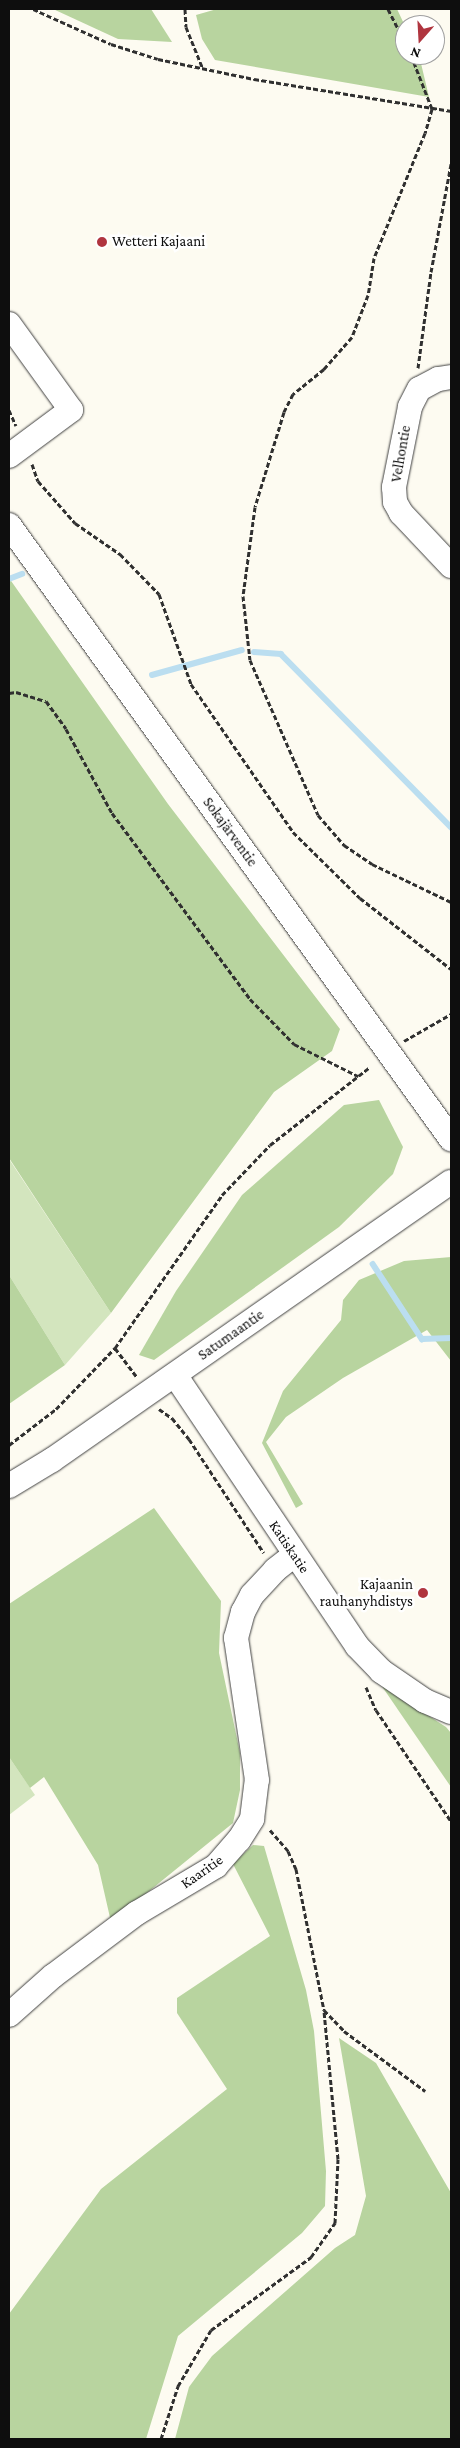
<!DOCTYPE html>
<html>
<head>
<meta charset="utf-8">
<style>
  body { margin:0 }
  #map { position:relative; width:460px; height:2448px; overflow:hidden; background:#fdfbf1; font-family:"Crimson Pro",serif }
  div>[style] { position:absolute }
  .green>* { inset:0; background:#d3e5be }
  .forest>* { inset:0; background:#b8d49f }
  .stream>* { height:5.5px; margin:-2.75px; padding:0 2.75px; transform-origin:2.75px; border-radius:2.75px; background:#bbdef0 }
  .path>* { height:3px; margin-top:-1.5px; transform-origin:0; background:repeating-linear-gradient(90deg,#303030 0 5px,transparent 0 7.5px) }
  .roads { filter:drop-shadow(0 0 1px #414141) drop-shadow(0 0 1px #414141) }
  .minor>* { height:24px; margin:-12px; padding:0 12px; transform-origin:12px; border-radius:12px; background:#fff }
  .dots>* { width:14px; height:14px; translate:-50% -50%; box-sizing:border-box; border:2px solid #fff; border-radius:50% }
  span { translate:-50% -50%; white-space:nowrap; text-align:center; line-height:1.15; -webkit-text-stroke:5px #fff; paint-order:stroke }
  .poi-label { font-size:15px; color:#0e0e0e }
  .left { translate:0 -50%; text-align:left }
  .right { translate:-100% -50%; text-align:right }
  .street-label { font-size:15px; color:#0e0e0e }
  .frame { position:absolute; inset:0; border:10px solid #0e0e0e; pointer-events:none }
  .north { position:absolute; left:395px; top:15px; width:50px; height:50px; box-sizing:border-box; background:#fff; border:1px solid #9f9f9f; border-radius:50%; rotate:199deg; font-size:14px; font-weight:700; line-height:20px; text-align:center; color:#0e0e0e }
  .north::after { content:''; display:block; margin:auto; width:18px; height:22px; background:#b0353f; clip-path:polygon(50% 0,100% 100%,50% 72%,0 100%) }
</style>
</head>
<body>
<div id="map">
  <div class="green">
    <div style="clip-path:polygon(9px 1159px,111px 1313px,65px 1365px,9px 1275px)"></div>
    <div style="clip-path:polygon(9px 1757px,35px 1795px,9px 1815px)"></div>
  </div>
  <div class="forest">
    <div style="clip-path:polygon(53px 9px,151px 9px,172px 42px,118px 39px)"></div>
    <div style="clip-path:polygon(217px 9px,397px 9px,405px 26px,405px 55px,419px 55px,429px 97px,215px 60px,202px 39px,196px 15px)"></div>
    <div style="clip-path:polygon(9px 578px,168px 804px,340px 1029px,332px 1051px,274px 1092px,111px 1313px,9px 1158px)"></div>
    <div style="clip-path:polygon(379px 1100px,403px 1147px,393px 1174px,339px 1227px,154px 1360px,139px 1355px,176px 1291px,242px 1195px,344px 1105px)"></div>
    <div style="clip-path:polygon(451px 1257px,451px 1361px,427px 1330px,343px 1378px,286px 1417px,266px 1442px,303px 1504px,296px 1508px,262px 1443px,283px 1391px,341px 1320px,343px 1300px,359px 1280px,404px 1261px)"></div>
    <div style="clip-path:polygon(9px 1275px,65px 1365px,9px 1404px)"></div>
    <div style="clip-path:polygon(154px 1508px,221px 1601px,219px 1653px,240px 1753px,240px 1790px,233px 1823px,111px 1922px,98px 1865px,44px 1777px,30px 1788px,9px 1757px,9px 1604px)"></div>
    <div style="clip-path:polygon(381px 1685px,446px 1727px,451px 1733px,451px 1787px)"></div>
    <div style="clip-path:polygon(253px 1845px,264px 1846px,306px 1990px,314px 2031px,326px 2171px,325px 2206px,302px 2233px,178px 2336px,146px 2439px,9px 2439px,9px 2314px,101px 2189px,227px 2089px,177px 2013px,177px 1998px,270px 1936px,233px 1864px)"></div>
    <div style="clip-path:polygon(339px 2038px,376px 2063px,451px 2193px,451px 2439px,175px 2439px,189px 2387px,212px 2356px,335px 2248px,355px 2235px,366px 2196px)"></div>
  </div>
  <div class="stream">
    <div style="left:9px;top:579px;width:14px;rotate:-21deg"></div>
    <div style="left:254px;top:652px;width:27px;rotate:4deg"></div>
    <div style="left:281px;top:654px;width:243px;rotate:45.5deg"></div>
    <div style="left:152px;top:675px;width:93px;rotate:-15.5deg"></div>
    <div style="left:373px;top:1264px;width:90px;rotate:56.8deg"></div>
    <div style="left:422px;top:1339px;width:29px;rotate:-2deg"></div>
  </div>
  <div class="path">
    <div style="left:33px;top:9px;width:85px;rotate:24.2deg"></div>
    <div style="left:111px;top:44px;width:49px;rotate:17.7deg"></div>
    <div style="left:158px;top:59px;width:98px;rotate:11.8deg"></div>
    <div style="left:254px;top:79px;width:200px;rotate:9.2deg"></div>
    <div style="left:185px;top:9px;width:18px;rotate:87deg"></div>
    <div style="left:186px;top:27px;width:45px;rotate:68deg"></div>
    <div style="left:388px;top:9px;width:38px;rotate:63deg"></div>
    <div style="left:411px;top:55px;width:58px;rotate:68.7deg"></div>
    <div style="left:432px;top:109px;width:25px;rotate:106deg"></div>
    <div style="left:425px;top:133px;width:135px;rotate:112.2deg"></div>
    <div style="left:374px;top:258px;width:37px;rotate:99deg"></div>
    <div style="left:368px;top:295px;width:45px;rotate:110.9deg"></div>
    <div style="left:352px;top:337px;width:43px;rotate:131.2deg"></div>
    <div style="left:324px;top:369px;width:40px;rotate:141deg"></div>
    <div style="left:293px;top:394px;width:20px;rotate:117deg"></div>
    <div style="left:284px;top:412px;width:99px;rotate:107deg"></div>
    <div style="left:255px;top:507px;width:90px;rotate:97.7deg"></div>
    <div style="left:243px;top:596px;width:64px;rotate:83.8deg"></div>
    <div style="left:250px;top:660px;width:169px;rotate:66.3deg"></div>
    <div style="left:318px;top:815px;width:40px;rotate:49deg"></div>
    <div style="left:344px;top:845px;width:34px;rotate:34deg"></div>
    <div style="left:372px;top:864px;width:88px;rotate:25.7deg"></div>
    <div style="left:418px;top:368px;width:97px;rotate:-82.3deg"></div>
    <div style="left:431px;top:272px;width:110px;rotate:-79.5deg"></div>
    <div style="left:9px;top:410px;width:17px;rotate:66deg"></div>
    <div style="left:32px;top:464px;width:18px;rotate:71deg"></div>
    <div style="left:38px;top:481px;width:56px;rotate:48.6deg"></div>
    <div style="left:75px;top:523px;width:55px;rotate:34.6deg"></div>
    <div style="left:120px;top:554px;width:56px;rotate:45.7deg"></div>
    <div style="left:159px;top:594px;width:96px;rotate:70.4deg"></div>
    <div style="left:191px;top:684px;width:180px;rotate:55.4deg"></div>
    <div style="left:293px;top:832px;width:94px;rotate:44.6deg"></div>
    <div style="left:360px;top:898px;width:115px;rotate:38deg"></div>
    <div style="left:9px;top:693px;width:7px;rotate:-8deg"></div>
    <div style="left:16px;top:692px;width:31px;rotate:17deg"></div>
    <div style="left:46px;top:701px;width:34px;rotate:54deg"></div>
    <div style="left:66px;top:729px;width:96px;rotate:61.3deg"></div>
    <div style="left:112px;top:813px;width:232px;rotate:53.4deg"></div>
    <div style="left:250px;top:999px;width:63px;rotate:45.6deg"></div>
    <div style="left:294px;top:1044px;width:72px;rotate:26.6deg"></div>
    <div style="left:404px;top:1041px;width:54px;rotate:-29.9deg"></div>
    <div style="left:115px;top:1348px;width:36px;rotate:53deg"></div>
    <div style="left:159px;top:1409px;width:16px;rotate:35deg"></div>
    <div style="left:172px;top:1418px;width:27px;rotate:51deg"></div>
    <div style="left:189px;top:1439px;width:136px;rotate:56.7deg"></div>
    <div style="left:9px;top:1445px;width:59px;rotate:-37.5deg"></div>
    <div style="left:56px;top:1409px;width:85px;rotate:-46deg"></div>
    <div style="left:115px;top:1348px;width:187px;rotate:-55deg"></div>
    <div style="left:222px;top:1195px;width:69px;rotate:-46.2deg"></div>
    <div style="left:270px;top:1145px;width:127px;rotate:-38deg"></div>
    <div style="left:366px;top:1687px;width:25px;rotate:67deg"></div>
    <div style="left:376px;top:1710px;width:134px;rotate:56deg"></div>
    <div style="left:270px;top:1830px;width:28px;rotate:49deg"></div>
    <div style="left:288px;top:1851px;width:20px;rotate:66deg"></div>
    <div style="left:296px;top:1869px;width:144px;rotate:78.8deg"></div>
    <div style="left:324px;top:2010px;width:29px;rotate:46deg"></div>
    <div style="left:344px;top:2031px;width:101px;rotate:36.5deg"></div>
    <div style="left:161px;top:2439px;width:56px;rotate:-72.2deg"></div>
    <div style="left:178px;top:2386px;width:65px;rotate:-59.5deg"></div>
    <div style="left:211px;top:2330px;width:124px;rotate:-36.1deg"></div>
    <div style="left:311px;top:2257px;width:42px;rotate:-54.8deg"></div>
    <div style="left:335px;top:2223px;width:64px;rotate:-87.3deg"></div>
    <div style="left:338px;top:2159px;width:150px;rotate:-95.4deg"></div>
  </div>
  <div class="roads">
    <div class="minor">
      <div style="left:9px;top:324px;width:106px;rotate:54.2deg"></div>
      <div style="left:71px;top:410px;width:77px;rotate:143.4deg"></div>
      <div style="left:451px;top:377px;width:13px;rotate:171deg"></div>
      <div style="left:438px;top:379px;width:21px;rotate:152deg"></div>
      <div style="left:419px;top:389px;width:20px;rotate:117deg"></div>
      <div style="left:410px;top:407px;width:82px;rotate:101.3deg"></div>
      <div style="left:394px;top:487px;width:15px;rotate:86deg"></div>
      <div style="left:395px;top:502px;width:13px;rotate:61deg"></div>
      <div style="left:401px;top:513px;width:73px;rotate:46.7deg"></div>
      <div style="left:9px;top:525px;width:757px;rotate:54.25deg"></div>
      <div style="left:175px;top:1375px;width:326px;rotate:56.1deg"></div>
      <div style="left:357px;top:1646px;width:35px;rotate:46deg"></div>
      <div style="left:381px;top:1671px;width:53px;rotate:34.3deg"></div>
      <div style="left:425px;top:1701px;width:28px;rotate:23deg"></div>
      <div style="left:9px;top:1486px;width:50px;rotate:-31.2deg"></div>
      <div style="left:52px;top:1460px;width:486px;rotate:-34.9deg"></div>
      <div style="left:9px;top:2015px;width:59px;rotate:-41.6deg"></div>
      <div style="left:53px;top:1976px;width:105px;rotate:-36.9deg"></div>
      <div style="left:137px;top:1913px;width:92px;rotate:-30.7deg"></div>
      <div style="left:216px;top:1866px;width:35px;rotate:-49deg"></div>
      <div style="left:239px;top:1840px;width:25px;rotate:-58deg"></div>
      <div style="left:252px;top:1819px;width:39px;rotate:-83deg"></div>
      <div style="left:257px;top:1780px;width:144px;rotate:-98.4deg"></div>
      <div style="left:236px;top:1638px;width:27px;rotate:-75deg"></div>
      <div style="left:243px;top:1612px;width:19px;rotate:-62deg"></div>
      <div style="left:252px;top:1595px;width:34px;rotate:-47deg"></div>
      <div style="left:275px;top:1570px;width:24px;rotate:-38deg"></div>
    </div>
  </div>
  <div class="dots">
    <div style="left:102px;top:242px;background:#b0353f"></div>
    <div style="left:423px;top:1593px;background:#b0353f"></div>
  </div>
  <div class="poi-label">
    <span class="left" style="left:112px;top:242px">Wetteri Kajaani</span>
    <span class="right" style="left:413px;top:1593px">Kajaanin<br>rauhanyhdistys</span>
  </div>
  <div class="street-label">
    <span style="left:401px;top:454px;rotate:-80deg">Velhontie</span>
    <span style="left:230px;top:832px;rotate:54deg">Sokajärventie</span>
    <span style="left:231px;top:1335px;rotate:-35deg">Satumaantie</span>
    <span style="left:289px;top:1547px;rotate:56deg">Katiskatie</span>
    <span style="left:202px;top:1872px;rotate:-35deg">Kaaritie</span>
  </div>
  <div class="frame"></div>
  <div class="north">N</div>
</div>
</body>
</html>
